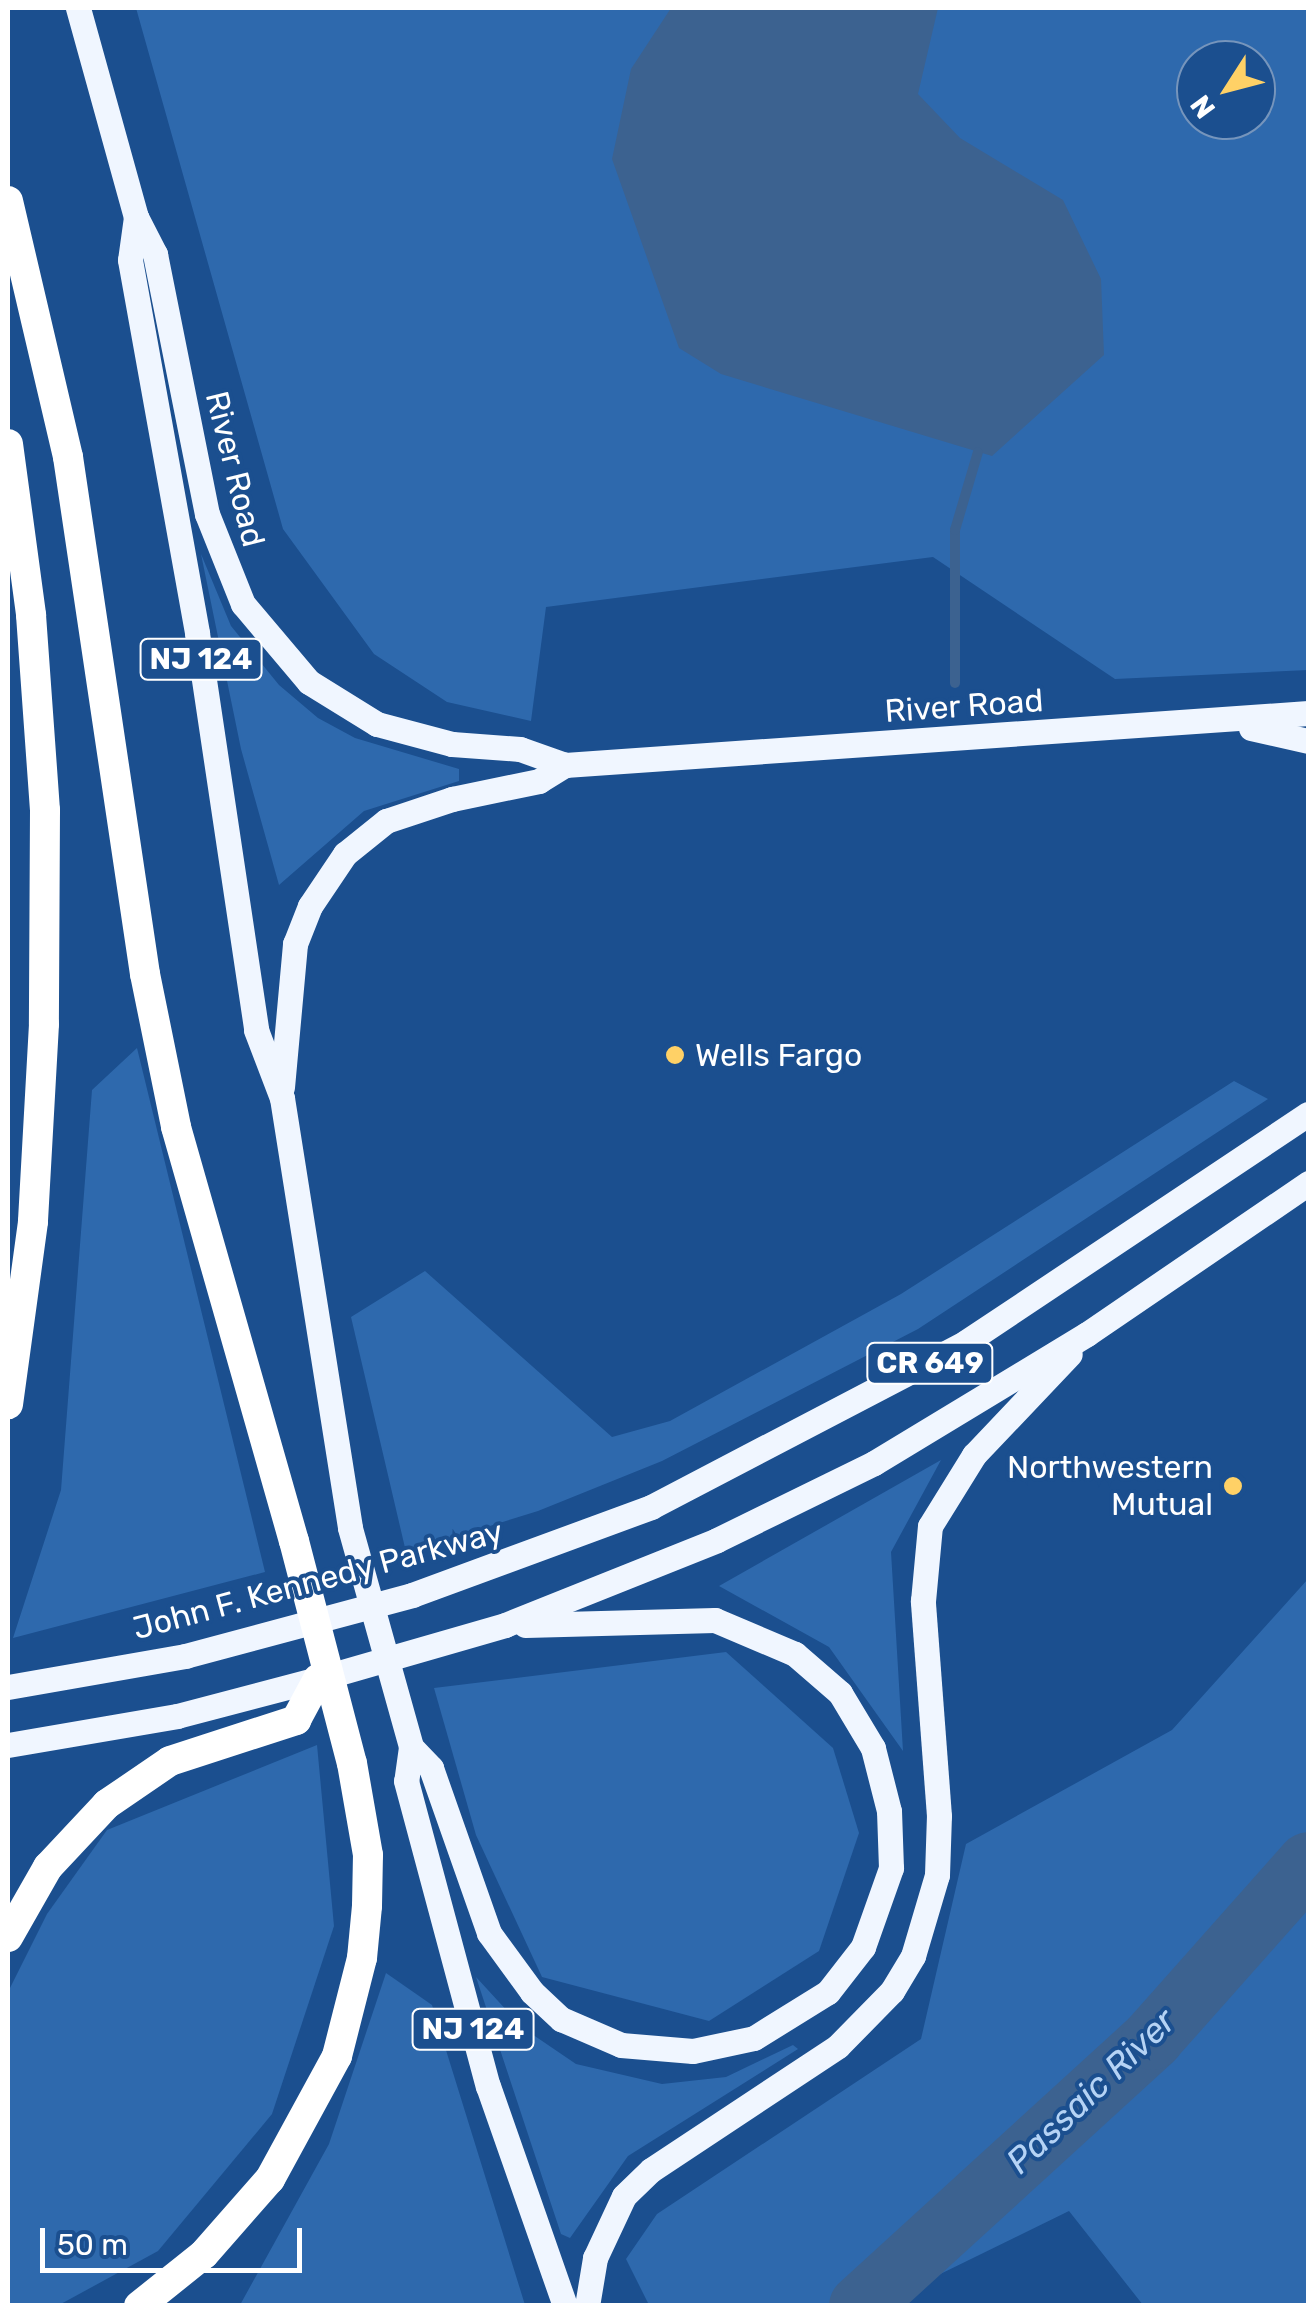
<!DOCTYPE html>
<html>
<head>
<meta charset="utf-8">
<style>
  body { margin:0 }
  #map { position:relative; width:1316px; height:2313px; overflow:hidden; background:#1b4f8f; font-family:Rubik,sans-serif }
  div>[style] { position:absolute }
  .green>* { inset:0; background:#2e69ad }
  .water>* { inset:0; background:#3c6290 }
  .stream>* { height:10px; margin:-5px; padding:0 5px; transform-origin:5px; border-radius:5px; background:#3c6290 }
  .river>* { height:62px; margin:-31px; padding:0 31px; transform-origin:31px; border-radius:31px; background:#3c6290 }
  .primary>* { height:25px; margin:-12.5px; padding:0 12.5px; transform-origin:12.5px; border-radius:12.5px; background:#f0f6ff }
  .motorway>* { height:30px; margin:-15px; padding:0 15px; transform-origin:15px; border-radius:15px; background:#fff }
  .primary-bridge>* { height:25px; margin:-12.5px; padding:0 12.5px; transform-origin:12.5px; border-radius:12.5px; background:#f0f6ff }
  .motorway-bridge>* { height:30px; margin:-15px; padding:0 15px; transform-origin:15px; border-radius:15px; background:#fff }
  .dots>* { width:28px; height:28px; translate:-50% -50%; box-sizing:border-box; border:5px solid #1b4f8f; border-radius:50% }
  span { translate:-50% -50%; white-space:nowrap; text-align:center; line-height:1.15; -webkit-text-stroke:8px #1b4f8f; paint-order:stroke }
  .shield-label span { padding:2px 8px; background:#1b4f8f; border:2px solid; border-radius:8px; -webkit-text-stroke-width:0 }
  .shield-label { font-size:30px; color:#fff; font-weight:700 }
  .street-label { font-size:32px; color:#fff }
  .poi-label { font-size:32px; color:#fff }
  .left { translate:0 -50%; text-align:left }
  .right { translate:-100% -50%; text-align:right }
  .water-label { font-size:35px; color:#b5d3f5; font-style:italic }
  .frame { position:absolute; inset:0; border:10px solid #fff; pointer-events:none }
  .north { position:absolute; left:1176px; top:40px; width:100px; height:100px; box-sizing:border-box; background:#1b4f8f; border:2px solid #7695bc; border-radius:50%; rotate:234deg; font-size:28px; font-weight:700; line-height:40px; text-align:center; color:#fff }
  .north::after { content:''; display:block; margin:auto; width:35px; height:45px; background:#ffd166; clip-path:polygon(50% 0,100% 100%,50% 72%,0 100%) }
  .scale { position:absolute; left:40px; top:2228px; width:262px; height:45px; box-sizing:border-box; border:5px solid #fff; border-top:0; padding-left:12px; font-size:30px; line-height:35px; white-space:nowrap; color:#fff; -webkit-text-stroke:8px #1b4f8f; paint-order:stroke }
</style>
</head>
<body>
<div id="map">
  <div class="green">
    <div style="clip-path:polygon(evenodd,136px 8px,1308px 8px,1308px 670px,1115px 679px,933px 557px,546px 607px,531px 721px,447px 702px,374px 654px,283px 529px,136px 8px,1196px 60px,1256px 60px,1256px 120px,1196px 120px,1196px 60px)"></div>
    <div style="clip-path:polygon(201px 554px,231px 626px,279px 685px,318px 718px,355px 738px,459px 769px,459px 781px,364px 811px,279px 885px,241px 749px)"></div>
    <div style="clip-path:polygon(137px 1048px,265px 1572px,13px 1638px,61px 1490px,92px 1090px)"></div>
    <div style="clip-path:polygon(1234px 1081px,1268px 1099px,918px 1329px,662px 1461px,538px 1511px,406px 1552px,351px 1317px,425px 1271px,612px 1437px,670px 1421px,901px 1294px)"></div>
    <div style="clip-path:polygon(941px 1460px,891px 1552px,903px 1751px,829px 1647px,719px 1586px)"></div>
    <div style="clip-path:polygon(1308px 1579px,1308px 2305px,1143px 2305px,1069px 2211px,877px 2305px,649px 2305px,626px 2259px,657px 2214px,921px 2039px,966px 1844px,1172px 1730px)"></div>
    <div style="clip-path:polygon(726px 1652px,833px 1748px,859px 1833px,819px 1951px,709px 2021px,542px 1977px,476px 1835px,434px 1688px)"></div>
    <div style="clip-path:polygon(317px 1745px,334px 1926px,272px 2114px,158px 2251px,59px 2305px,8px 2305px,8px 1992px,47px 1914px,107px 1830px)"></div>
    <div style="clip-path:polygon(386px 1973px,432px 2005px,525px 2305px,240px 2305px,329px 2144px)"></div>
    <div style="clip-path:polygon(476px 1977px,523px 2028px,576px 2064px,662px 2084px,726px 2077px,793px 2045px,798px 2049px,628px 2156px,570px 2238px,561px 2234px)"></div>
  </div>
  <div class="water">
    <div style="clip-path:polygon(671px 8px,938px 8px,918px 94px,960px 138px,1063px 200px,1101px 279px,1104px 355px,992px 456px,721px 374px,679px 348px,612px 159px,631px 69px)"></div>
  </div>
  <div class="stream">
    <div style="left:955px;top:683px;width:153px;rotate:-90deg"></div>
    <div style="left:955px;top:530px;width:81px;rotate:-73.6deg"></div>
  </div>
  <div class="river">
    <div style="left:860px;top:2306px;width:396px;rotate:-42.4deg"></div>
    <div style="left:1152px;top:2039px;width:235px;rotate:-48.4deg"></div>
  </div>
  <div class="primary">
    <div style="left:78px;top:8px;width:217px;rotate:74.5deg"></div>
    <div style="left:136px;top:217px;width:43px;rotate:97.9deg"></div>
    <div style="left:130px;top:260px;width:379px;rotate:79.8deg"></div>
    <div style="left:197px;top:633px;width:401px;rotate:81.5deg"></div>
    <div style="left:256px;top:1030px;width:73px;rotate:69.1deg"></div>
    <div style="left:282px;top:1098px;width:435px;rotate:81deg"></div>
    <div style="left:136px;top:217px;width:42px;rotate:62.8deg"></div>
    <div style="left:155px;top:254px;width:265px;rotate:78.7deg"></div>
    <div style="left:207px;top:514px;width:97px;rotate:68.2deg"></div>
    <div style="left:243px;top:604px;width:102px;rotate:49.8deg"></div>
    <div style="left:309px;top:682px;width:80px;rotate:31.7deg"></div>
    <div style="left:377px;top:724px;width:78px;rotate:14.9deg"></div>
    <div style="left:452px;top:744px;width:68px;rotate:4.2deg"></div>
    <div style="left:520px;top:749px;width:48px;rotate:19.6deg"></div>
    <div style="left:565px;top:765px;width:745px;rotate:-4deg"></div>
    <div style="left:1251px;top:728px;width:58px;rotate:12.8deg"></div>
    <div style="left:282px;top:1087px;width:144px;rotate:-84.8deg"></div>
    <div style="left:295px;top:944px;width:41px;rotate:-68.5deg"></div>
    <div style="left:310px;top:906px;width:63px;rotate:-56.1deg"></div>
    <div style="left:345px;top:854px;width:53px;rotate:-38.8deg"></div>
    <div style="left:386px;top:821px;width:70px;rotate:-18.4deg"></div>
    <div style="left:452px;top:799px;width:89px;rotate:-11.7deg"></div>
    <div style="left:539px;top:781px;width:31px;rotate:-32deg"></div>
    <div style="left:8px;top:1687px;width:180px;rotate:-9.9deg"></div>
    <div style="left:185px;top:1656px;width:235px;rotate:-15deg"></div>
    <div style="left:412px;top:1595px;width:255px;rotate:-20.2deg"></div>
    <div style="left:651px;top:1507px;width:356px;rotate:-27.6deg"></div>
    <div style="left:966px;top:1342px;width:411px;rotate:-33.7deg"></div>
    <div style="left:8px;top:1745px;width:171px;rotate:-9.7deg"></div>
    <div style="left:177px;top:1716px;width:146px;rotate:-14.7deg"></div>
    <div style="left:318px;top:1679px;width:195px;rotate:-16.1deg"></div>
    <div style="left:505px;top:1625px;width:228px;rotate:-21.8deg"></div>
    <div style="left:717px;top:1540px;width:175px;rotate:-26.1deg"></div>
    <div style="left:874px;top:1463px;width:249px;rotate:-31.2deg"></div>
    <div style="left:1087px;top:1334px;width:268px;rotate:-34.3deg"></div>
    <div style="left:411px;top:1747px;width:29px;rotate:46deg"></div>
    <div style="left:431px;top:1768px;width:175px;rotate:70.6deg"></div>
    <div style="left:489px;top:1933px;width:73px;rotate:53.9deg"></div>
    <div style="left:532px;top:1992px;width:40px;rotate:43deg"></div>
    <div style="left:561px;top:2019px;width:65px;rotate:23.4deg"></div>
    <div style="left:621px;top:2045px;width:72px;rotate:4.8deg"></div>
    <div style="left:693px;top:2051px;width:62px;rotate:-12deg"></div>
    <div style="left:754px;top:2038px;width:87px;rotate:-31.9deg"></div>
    <div style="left:828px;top:1992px;width:57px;rotate:-52.1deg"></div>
    <div style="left:863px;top:1947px;width:84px;rotate:-70.5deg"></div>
    <div style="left:891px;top:1868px;width:57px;rotate:-92deg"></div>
    <div style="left:889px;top:1811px;width:65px;rotate:-104.3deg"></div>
    <div style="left:873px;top:1748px;width:64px;rotate:-121deg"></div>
    <div style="left:840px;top:1693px;width:60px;rotate:-139.1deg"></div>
    <div style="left:795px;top:1654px;width:87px;rotate:-157deg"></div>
    <div style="left:715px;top:1620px;width:190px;rotate:178.5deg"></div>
    <div style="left:411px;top:1747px;width:34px;rotate:98deg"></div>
    <div style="left:406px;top:1781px;width:316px;rotate:75deg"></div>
    <div style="left:488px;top:2086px;width:233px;rotate:70.7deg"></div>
    <div style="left:587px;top:2306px;width:49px;rotate:-80.5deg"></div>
    <div style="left:595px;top:2258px;width:68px;rotate:-64.9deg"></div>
    <div style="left:624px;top:2196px;width:37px;rotate:-44deg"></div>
    <div style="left:651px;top:2170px;width:224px;rotate:-33.5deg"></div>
    <div style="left:838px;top:2046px;width:77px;rotate:-45.5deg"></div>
    <div style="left:892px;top:1991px;width:41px;rotate:-59deg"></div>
    <div style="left:913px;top:1956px;width:84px;rotate:-73.5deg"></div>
    <div style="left:937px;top:1875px;width:59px;rotate:-88.1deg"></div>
    <div style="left:939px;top:1816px;width:216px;rotate:-94.3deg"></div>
    <div style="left:923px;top:1601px;width:75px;rotate:-84.7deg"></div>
    <div style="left:930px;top:1526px;width:84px;rotate:-58.2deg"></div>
    <div style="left:974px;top:1455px;width:139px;rotate:-46.5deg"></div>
  </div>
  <div class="motorway">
    <div style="left:8px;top:201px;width:263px;rotate:76.8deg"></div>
    <div style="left:68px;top:457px;width:523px;rotate:81.53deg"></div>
    <div style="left:145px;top:974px;width:156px;rotate:78.5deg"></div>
    <div style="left:176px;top:1127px;width:430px;rotate:74.1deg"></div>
    <div style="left:8px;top:444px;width:173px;rotate:82.3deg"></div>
    <div style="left:31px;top:615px;width:196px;rotate:85.9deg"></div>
    <div style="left:45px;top:810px;width:214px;rotate:90.3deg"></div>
    <div style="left:44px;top:1024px;width:198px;rotate:93.2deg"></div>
    <div style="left:33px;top:1222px;width:184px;rotate:97.8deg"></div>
    <div style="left:8px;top:1937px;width:81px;rotate:-60.3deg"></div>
    <div style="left:48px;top:1867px;width:86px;rotate:-46.9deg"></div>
    <div style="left:107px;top:1804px;width:76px;rotate:-34.3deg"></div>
    <div style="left:170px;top:1761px;width:133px;rotate:-18deg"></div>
    <div style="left:296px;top:1720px;width:47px;rotate:-61.8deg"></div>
    <div style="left:139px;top:2306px;width:83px;rotate:-38.7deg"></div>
    <div style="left:204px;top:2254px;width:100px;rotate:-48.7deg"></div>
    <div style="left:270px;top:2179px;width:140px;rotate:-61.4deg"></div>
    <div style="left:337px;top:2056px;width:101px;rotate:-75.7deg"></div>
    <div style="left:362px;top:1958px;width:52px;rotate:-84.5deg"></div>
    <div style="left:367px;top:1906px;width:51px;rotate:-88.9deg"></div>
    <div style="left:368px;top:1855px;width:93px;rotate:-99.9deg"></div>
  </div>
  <div class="primary-bridge">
    <div style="left:350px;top:1528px;width:227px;rotate:74.4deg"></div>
  </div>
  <div class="motorway-bridge">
    <div style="left:294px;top:1541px;width:229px;rotate:75.4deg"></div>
  </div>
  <div class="dots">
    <div style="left:675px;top:1055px;background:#ffd166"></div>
    <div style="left:1233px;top:1486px;background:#ffd166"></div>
  </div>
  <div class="shield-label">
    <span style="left:201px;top:659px">NJ 124</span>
    <span style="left:930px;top:1363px">CR 649</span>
    <span style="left:473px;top:2029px">NJ 124</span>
  </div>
  <div class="street-label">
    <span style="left:235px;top:469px;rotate:76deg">River Road</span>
    <span style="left:964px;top:706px;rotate:-4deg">River Road</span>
    <span style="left:318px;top:1580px;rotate:-15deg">John F. Kennedy Parkway</span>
  </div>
  <div class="poi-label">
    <span class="left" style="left:695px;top:1055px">Wells Fargo</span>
    <span class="right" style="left:1213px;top:1486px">Northwestern<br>Mutual</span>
  </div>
  <div class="water-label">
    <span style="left:1091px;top:2091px;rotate:-44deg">Passaic River</span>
  </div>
  <div class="frame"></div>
  <div class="north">N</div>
  <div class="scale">50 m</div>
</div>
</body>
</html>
